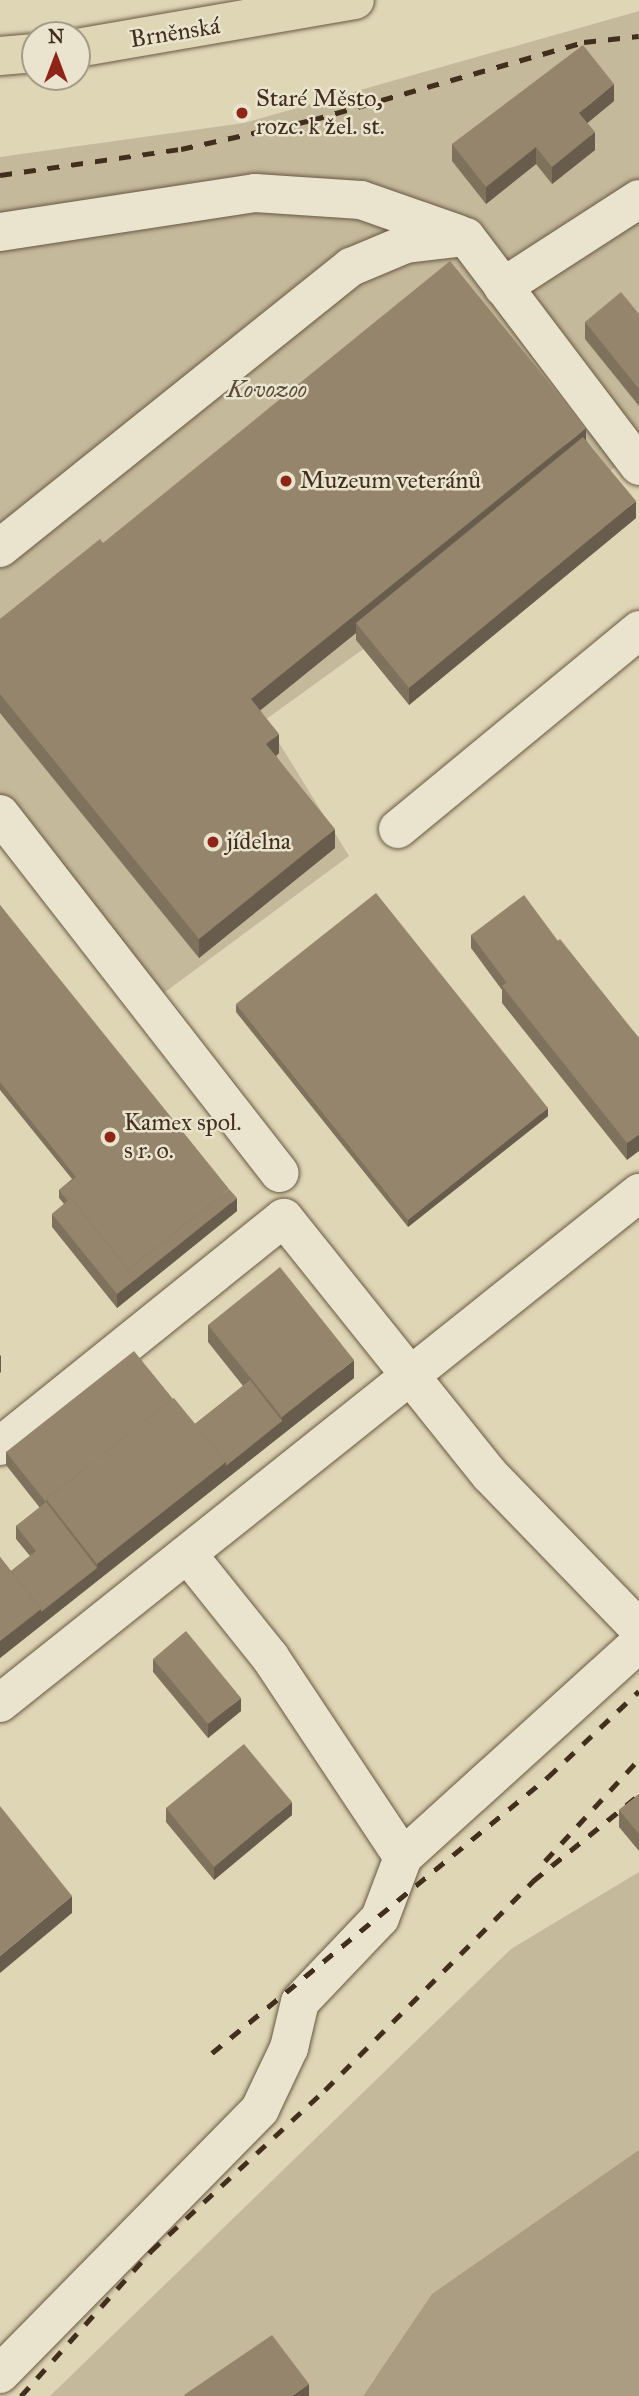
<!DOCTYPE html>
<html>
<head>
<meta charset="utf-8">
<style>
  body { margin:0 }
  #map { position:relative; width:639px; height:2396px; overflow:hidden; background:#dfd6b5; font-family:"IM FELL Great Primer",serif }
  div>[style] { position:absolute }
  .green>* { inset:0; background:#c4b99b }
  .water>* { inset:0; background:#aa9d81 }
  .roads { filter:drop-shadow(0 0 2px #695843) drop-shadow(0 0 2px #695843) }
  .minor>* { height:38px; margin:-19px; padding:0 19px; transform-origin:19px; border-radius:19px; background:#eae4cf }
  .major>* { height:38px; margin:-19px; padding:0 19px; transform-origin:19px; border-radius:19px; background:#dfd6b5 }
  .rail>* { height:5px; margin-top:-2.5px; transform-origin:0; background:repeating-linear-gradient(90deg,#422e1d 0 12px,transparent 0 24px) }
  .wall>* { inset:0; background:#7f725d }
  .shaded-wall>* { inset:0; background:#685d4c }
  .building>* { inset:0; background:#94856c }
  .dots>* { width:19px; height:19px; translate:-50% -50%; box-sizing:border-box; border:4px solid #eae4cf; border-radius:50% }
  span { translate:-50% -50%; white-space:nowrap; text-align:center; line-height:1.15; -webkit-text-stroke:5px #eae4cf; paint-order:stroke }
  .street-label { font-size:24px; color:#422e1d }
  .poi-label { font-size:24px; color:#422e1d }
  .left { translate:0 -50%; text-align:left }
  .park-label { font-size:24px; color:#5c4a36; font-style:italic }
  .north { position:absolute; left:21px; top:21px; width:70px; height:70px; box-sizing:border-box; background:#eae4cf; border:2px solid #a79b88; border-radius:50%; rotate:0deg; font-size:19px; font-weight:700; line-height:28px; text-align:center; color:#422e1d }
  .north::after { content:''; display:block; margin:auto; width:24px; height:32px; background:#8f2418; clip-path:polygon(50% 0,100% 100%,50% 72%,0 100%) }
</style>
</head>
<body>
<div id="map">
  <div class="green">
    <div style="clip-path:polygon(639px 11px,639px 450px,265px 720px,349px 856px,157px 998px,0 796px,0 157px,244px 123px)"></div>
    <div style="clip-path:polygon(639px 1872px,639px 2150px,374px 2379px,363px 2396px,50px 2396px,511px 1949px)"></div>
  </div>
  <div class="water">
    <div style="clip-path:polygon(639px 2150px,639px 2396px,363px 2396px,432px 2294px)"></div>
  </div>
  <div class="roads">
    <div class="minor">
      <div style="left:0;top:232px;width:258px;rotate:-8.7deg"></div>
      <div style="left:255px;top:193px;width:106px;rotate:3.8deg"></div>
      <div style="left:361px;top:200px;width:103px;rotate:19.3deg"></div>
      <div style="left:503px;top:287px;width:162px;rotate:-32.9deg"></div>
      <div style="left:0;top:548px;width:450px;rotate:-38.7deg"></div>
      <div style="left:351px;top:267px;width:60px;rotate:-22.7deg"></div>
      <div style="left:406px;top:244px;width:60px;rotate:-6.7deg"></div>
      <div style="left:466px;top:237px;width:287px;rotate:52.9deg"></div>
      <div style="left:0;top:814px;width:455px;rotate:52.1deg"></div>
      <div style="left:398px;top:829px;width:313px;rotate:-39.5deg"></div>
      <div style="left:0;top:1446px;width:364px;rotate:-38.8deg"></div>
      <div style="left:284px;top:1218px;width:329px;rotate:51.3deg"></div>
      <div style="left:490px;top:1475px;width:214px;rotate:45.9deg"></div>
      <div style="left:189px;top:1556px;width:129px;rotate:51.3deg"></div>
      <div style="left:270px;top:1657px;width:240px;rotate:56.4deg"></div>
      <div style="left:403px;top:1857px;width:319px;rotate:-42.2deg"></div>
      <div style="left:0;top:1703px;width:818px;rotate:-38.59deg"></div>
      <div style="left:0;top:2374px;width:371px;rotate:-45.5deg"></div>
      <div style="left:260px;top:2109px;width:68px;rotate:-64.6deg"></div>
      <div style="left:289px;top:2048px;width:47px;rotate:-76.6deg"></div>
      <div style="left:300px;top:2002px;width:116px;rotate:-46.4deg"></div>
      <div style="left:380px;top:1918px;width:65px;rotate:-69.3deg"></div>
    </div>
    <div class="major">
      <div style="left:77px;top:48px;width:282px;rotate:-9.8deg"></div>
      <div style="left:0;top:56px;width:35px;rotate:-5deg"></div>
    </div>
  </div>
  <div class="rail">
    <div style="left:0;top:175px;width:183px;rotate:-8.2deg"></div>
    <div style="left:181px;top:149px;width:134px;rotate:-12.5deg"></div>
    <div style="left:312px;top:120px;width:283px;rotate:-16deg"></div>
    <div style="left:584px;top:42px;width:55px;rotate:-6.2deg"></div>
    <div style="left:545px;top:1861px;width:139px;rotate:-47.3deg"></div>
    <div style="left:212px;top:2053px;width:435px;rotate:-39.4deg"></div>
    <div style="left:548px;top:1777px;width:125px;rotate:-43.4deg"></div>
    <div style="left:21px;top:2396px;width:195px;rotate:-48.1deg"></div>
    <div style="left:151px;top:2251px;width:237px;rotate:-42.8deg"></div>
    <div style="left:325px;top:2090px;width:295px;rotate:-45.1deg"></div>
    <div style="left:533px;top:1881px;width:136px;rotate:-39.1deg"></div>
  </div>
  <div class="wall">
    <div style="clip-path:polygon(614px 101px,587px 123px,595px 150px,552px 184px,536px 164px,486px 204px,452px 161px,452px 144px)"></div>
    <div style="clip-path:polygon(639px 314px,639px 406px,585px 339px,585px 322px)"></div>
    <div style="clip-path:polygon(586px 440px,636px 518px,409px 705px,356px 640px,356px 633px,260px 710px,279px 753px,276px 756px,335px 848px,199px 958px,0 713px,0 619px,103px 543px)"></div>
    <div style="clip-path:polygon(0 905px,237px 1211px,117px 1308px,52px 1227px,52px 1214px,64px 1204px,59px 1198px,59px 1190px,72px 1179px,0 1090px)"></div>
    <div style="clip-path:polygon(471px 935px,558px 941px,639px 1038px,627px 1160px,502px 1003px,502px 990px,471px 948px)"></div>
    <div style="clip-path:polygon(236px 1004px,548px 1116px,408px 1227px,236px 1012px)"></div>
    <div style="clip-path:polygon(208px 1325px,354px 1378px,0 1658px,0 1557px,11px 1571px,30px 1556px,16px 1539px,16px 1526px,40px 1508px,6px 1465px,6px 1452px,173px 1399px,195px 1424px,243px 1386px,208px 1342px)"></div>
    <div style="clip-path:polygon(153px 1659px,241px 1711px,208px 1738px,153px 1672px)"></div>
    <div style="clip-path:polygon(639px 1794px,639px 1851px,619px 1827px,619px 1810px)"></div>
    <div style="clip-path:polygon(166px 1808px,292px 1815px,214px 1880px,166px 1822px)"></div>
  </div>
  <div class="shaded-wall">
    <div style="clip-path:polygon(614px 84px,614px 101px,579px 130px,579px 113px)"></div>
    <div style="clip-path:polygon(595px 132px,595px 150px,552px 184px,552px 167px)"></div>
    <div style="clip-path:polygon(536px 147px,536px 164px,486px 204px,486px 187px)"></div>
    <div style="clip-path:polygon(586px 428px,586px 447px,356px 623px,356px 633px,251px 718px,251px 699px)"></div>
    <div style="clip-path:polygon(636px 501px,636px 518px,409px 705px,409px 688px)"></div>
    <div style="clip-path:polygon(279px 734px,279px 753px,266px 764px,266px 744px)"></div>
    <div style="clip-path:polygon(335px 829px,335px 848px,199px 958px,199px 939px)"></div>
    <div style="clip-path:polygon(548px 1108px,548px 1116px,408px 1227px,408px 1220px)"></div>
    <div style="clip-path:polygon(639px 1134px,639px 1151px,627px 1160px,627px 1143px)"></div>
    <div style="clip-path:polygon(237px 1198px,237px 1211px,117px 1308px,117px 1294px)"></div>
    <div style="clip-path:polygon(1px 1355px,1px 1372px,0 1373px,0 1356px)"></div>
    <div style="clip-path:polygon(354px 1360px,354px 1378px,97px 1581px,97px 1564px,226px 1462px,282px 1421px,282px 1417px)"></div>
    <div style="clip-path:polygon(97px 1568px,97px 1581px,0 1658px,0 1641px,41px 1609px)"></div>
    <div style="clip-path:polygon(241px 1698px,241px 1711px,208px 1738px,208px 1724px)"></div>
    <div style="clip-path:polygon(292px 1802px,292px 1815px,214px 1880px,214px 1867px)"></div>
    <div style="clip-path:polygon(72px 1896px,72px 1913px,0 1973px,0 1956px)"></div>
    <div style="clip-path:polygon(309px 2384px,309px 2396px,292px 2396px)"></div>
  </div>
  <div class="building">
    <div style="clip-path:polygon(583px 45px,614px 84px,579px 113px,595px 132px,552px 167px,536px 147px,486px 187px,452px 144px)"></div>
    <div style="clip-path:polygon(450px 261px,586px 428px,251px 699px,279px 734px,266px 744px,335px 829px,199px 939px,0 694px,0 619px,100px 539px,103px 543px)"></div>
    <div style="clip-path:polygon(621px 292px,639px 314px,639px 389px,585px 322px)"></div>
    <div style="clip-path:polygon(583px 437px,636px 501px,409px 688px,356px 623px)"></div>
    <div style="clip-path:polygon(376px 893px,548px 1108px,408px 1220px,236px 1004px)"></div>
    <div style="clip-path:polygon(524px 895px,558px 941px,507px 983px,471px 935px)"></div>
    <div style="clip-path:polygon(0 905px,229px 1189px,128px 1270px,71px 1198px,68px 1201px,59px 1190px,76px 1177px,0 1082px)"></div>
    <div style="clip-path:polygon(560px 939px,639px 1038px,639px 1134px,627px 1143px,502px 986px)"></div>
    <div style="clip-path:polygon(229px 1189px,237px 1198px,117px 1294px,52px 1214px,71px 1198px,128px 1270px)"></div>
    <div style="clip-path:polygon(280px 1267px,354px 1360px,282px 1417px,208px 1325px)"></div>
    <div style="clip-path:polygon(134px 1351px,173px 1399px,46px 1499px,46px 1502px,6px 1452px)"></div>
    <div style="clip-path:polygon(250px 1380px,282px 1421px,226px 1466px,226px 1462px,195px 1424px)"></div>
    <div style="clip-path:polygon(174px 1398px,226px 1462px,97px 1564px,46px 1499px)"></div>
    <div style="clip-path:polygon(46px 1502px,97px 1568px,41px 1612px,41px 1609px,11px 1571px,36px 1551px,16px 1526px)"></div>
    <div style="clip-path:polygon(0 1557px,41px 1609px,0 1641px)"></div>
    <div style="clip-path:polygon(186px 1631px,241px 1698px,208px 1724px,153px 1659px)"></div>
    <div style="clip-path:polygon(244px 1744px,292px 1802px,214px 1867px,166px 1808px)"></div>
    <div style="clip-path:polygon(639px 1794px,639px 1834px,619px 1810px)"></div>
    <div style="clip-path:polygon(0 1806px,72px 1896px,0 1956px)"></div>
    <div style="clip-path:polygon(272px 2335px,309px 2384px,292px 2396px,185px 2396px,184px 2395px)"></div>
  </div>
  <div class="dots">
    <div style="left:242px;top:113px;background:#8f2418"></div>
    <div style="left:286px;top:481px;background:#8f2418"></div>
    <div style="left:213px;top:842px;background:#8f2418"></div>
    <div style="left:110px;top:1137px;background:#8f2418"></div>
  </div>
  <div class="street-label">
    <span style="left:175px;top:33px;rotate:-9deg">Brněnská</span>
  </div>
  <div class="poi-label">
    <span class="left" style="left:256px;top:113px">Staré Město,<br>rozc. k žel. st.</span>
    <span class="left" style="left:300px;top:481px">Muzeum veteránů</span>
    <span class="left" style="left:227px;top:842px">jídelna</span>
    <span class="left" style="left:124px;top:1137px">Kamex spol.<br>s r. o.</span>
  </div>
  <div class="park-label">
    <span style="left:267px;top:390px">Kovozoo</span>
  </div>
  <div class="north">N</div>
</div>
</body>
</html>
